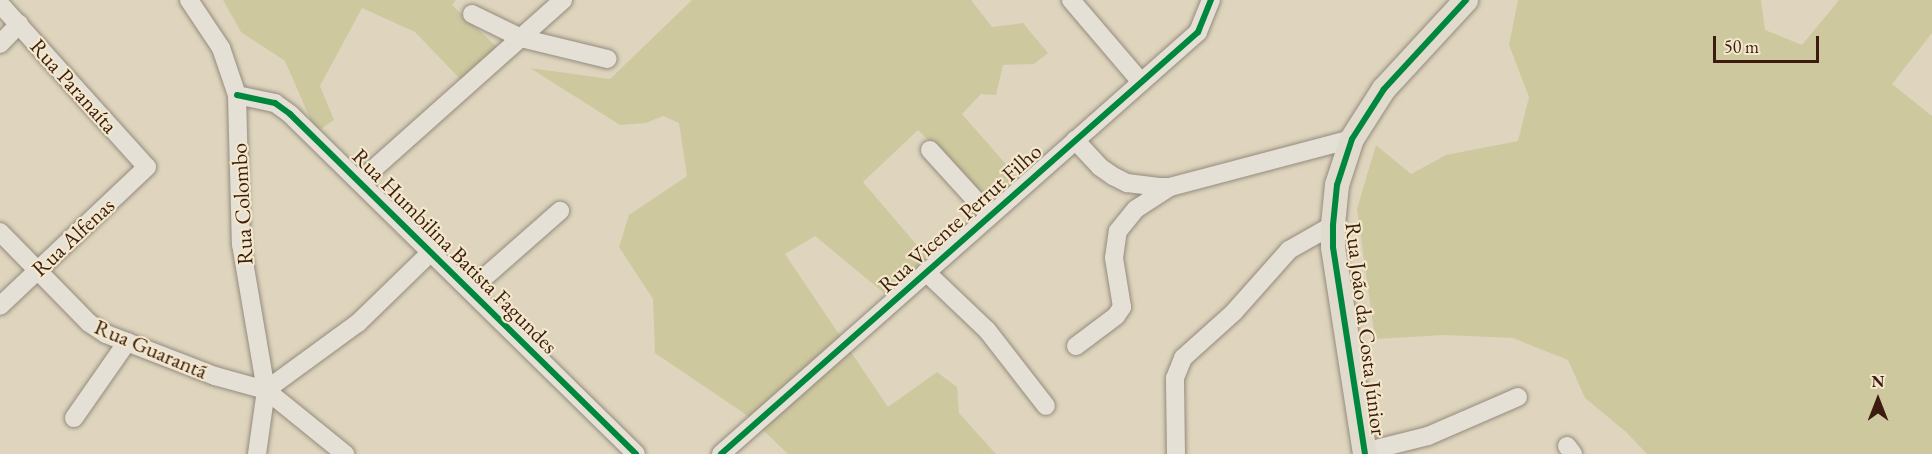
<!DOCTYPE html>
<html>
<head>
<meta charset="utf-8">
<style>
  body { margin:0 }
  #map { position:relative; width:1932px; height:454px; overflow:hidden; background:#dfd5be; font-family:"EB Garamond",serif }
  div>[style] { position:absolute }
  .green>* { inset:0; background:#cec89f }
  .roads { filter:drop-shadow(0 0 2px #948b7d) drop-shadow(0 0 2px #948b7d) }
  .minor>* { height:18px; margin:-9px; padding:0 9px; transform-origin:9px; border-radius:9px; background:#e5e0d5 }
  .major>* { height:24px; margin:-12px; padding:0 12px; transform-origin:12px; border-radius:12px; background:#e1dbcd }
  .cycleway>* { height:6px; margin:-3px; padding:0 3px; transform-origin:3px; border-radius:3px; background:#00873e }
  span { translate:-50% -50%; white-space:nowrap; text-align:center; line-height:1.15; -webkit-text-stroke:4.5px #f3e7cc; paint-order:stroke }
  .street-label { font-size:22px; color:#3b1c0e }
  .north { position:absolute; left:1848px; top:370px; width:60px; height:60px; -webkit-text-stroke:4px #f3e7cc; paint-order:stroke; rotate:0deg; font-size:16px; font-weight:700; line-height:24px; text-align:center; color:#3b1c0e }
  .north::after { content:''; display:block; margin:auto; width:21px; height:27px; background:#3b1c0e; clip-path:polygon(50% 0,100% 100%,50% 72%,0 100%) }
  .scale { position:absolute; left:1713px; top:36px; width:106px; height:27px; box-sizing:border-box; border:3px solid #3b1c0e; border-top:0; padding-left:8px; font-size:18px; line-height:21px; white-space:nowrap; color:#3b1c0e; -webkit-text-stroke:4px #f3e7cc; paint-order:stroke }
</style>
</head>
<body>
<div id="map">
  <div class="green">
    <div style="clip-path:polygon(223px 0,456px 0,452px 5px,499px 49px,463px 82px,415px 32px,362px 8px,320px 86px,334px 120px,316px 132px,285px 61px,241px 32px)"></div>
    <div style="clip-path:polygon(692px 0,971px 0,992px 27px,1023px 23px,1048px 53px,1034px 64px,1003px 65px,996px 95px,981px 94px,962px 114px,1018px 178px,992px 205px,918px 130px,863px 182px,927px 257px,884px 293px,815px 236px,785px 254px,888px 407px,937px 372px,957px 387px,959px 413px,996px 454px,788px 454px,748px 416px,655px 353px,653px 299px,619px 247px,629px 215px,687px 176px,679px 123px,663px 116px,646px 123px,620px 125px,530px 68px,610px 79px)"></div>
    <div style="clip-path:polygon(1518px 0,1761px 0,1765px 30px,1802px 45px,1839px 0,1932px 0,1932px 33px,1892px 84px,1932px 116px,1932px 454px,1647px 454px,1626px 432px,1585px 398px,1568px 360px,1513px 338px,1445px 335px,1375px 339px,1357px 209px,1376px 145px,1411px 174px,1446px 155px,1518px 141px,1529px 97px,1509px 45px)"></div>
  </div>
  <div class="roads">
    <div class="minor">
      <div style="left:189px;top:0;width:58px;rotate:56.3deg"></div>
      <div style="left:221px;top:48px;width:50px;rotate:71.2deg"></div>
      <div style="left:237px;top:95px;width:149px;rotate:88.5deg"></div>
      <div style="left:241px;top:244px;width:148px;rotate:80.3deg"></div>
      <div style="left:266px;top:390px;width:65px;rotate:98deg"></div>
      <div style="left:1071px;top:0;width:108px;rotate:49.5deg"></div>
      <div style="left:0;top:4px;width:219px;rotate:48deg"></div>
      <div style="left:147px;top:167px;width:202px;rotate:136.6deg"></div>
      <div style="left:472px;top:14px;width:55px;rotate:26.1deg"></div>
      <div style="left:521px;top:38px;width:89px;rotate:13.6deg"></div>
      <div style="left:0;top:44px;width:28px;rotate:-46deg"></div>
      <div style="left:237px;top:95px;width:39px;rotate:12deg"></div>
      <div style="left:275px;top:103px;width:19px;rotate:36deg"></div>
      <div style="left:290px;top:114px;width:485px;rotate:44.5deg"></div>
      <div style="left:1075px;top:140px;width:37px;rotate:47deg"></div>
      <div style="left:1100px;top:167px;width:16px;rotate:35deg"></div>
      <div style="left:1113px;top:176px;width:16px;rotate:27deg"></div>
      <div style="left:1127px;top:183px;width:32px;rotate:7deg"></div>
      <div style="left:1159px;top:187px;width:11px"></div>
      <div style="left:1170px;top:187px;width:188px;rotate:-14.8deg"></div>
      <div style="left:930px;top:150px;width:89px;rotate:47.7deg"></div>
      <div style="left:360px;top:181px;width:272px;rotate:-41.7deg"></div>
      <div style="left:0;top:232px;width:127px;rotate:45.6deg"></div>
      <div style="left:89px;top:323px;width:20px;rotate:33deg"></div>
      <div style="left:106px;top:334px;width:117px;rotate:21.1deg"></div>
      <div style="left:215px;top:376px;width:53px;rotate:15.4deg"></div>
      <div style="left:266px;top:390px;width:102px;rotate:39deg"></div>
      <div style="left:926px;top:272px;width:84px;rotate:43.6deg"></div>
      <div style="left:987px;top:330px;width:96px;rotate:52.2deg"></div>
      <div style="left:470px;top:290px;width:120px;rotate:-41.3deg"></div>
      <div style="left:1076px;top:346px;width:50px;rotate:-36.9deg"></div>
      <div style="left:1116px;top:316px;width:11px;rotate:-56deg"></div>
      <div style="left:1122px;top:307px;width:50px;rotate:-99.3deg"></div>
      <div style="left:1114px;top:258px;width:27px;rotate:-82deg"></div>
      <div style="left:1118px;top:231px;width:28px;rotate:-51deg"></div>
      <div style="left:1136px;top:209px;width:40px;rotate:-32.9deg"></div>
      <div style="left:266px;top:390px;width:114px;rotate:-36.1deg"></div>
      <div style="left:358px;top:323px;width:102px;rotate:-44.2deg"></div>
      <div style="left:74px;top:418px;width:93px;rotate:-55.1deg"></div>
      <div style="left:1567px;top:446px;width:10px;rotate:53deg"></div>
      <div style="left:1364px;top:452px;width:66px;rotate:-14deg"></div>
      <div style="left:1428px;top:436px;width:98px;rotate:-23.4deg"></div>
      <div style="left:721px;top:454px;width:637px;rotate:-41.5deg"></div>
      <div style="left:1198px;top:32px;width:35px;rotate:-68deg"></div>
      <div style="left:1176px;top:454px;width:76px;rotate:-90.8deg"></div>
      <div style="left:1175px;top:378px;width:22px;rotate:-68deg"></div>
      <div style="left:1183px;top:358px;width:69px;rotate:-42deg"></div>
      <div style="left:1234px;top:312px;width:83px;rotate:-48.4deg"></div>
      <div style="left:1289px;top:250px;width:51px;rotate:-29.6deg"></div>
    </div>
    <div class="major">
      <div style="left:1365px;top:454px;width:209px;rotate:-98.8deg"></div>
      <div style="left:1333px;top:247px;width:22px;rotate:-90deg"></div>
      <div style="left:1333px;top:225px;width:40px;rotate:-84.3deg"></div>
      <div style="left:1337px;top:185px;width:48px;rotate:-71.9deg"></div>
      <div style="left:1352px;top:139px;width:59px;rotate:-57.4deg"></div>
      <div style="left:1384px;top:89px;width:121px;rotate:-47.3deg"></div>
    </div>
  </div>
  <div class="cycleway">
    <div style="left:237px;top:95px;width:39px;rotate:12deg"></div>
    <div style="left:275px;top:103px;width:19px;rotate:36deg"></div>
    <div style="left:290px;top:114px;width:485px;rotate:44.5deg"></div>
    <div style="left:721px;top:454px;width:637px;rotate:-41.5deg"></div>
    <div style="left:1198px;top:32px;width:35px;rotate:-68deg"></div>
    <div style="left:1365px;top:454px;width:209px;rotate:-98.8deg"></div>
    <div style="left:1333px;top:247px;width:22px;rotate:-90deg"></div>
    <div style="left:1333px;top:225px;width:40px;rotate:-84.3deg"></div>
    <div style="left:1337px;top:185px;width:48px;rotate:-71.9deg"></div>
    <div style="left:1352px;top:139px;width:59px;rotate:-57.4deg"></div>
    <div style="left:1384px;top:89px;width:121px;rotate:-47.3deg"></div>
  </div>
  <div class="street-label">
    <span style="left:74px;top:86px;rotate:48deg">Rua Paranaíta</span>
    <span style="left:242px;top:204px;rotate:-93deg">Rua Colombo</span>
    <span style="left:960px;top:218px;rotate:-42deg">Rua Vicente Perrut Filho</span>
    <span style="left:73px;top:237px;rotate:-43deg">Rua Alfenas</span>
    <span style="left:455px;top:251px;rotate:45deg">Rua Humbilina Batista Fagundes</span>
    <span style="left:1366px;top:329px;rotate:83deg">Rua João da Costa Júnior</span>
    <span style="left:151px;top:349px;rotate:23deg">Rua Guarantã</span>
  </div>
  <div class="north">N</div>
  <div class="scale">50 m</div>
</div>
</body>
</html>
